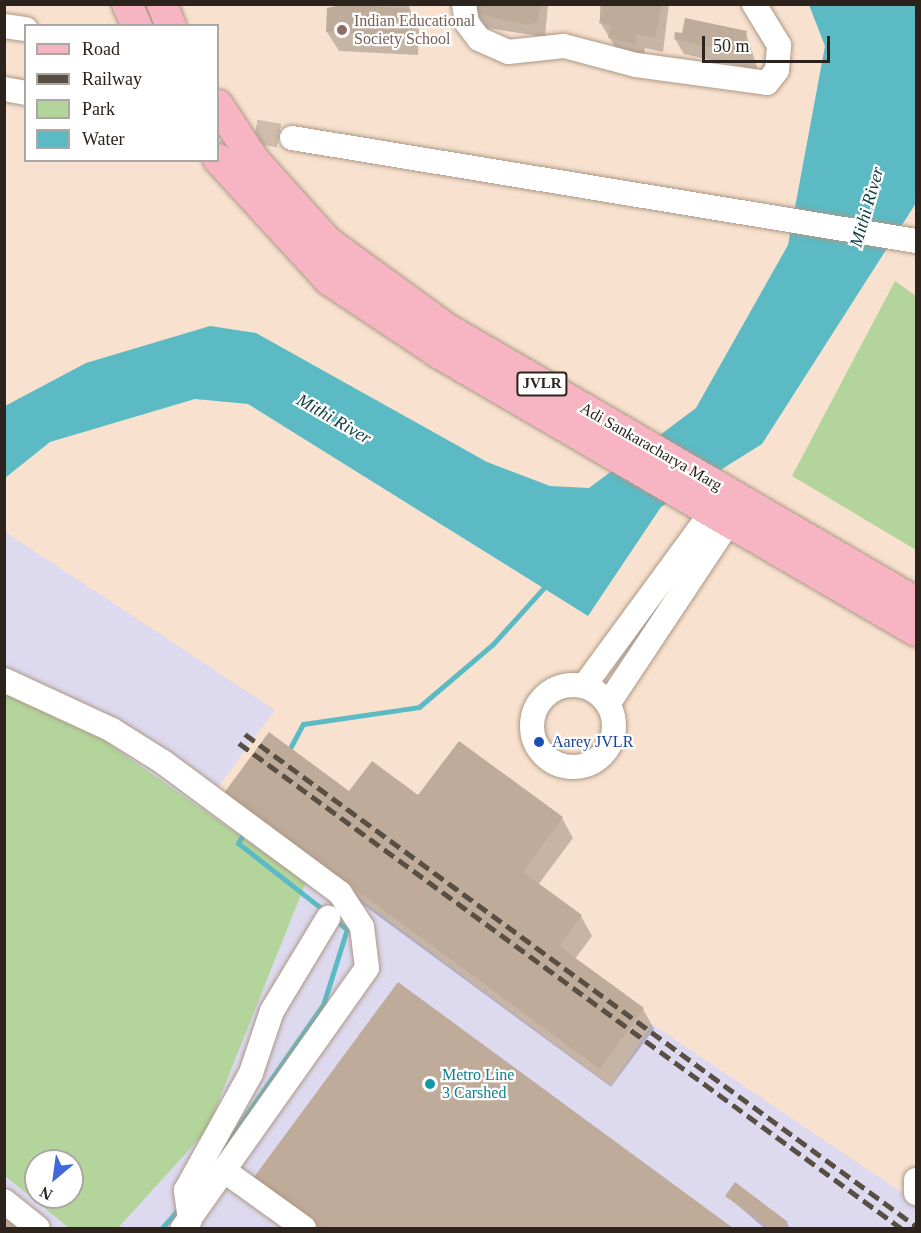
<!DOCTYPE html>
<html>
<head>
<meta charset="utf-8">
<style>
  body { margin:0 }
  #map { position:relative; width:921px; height:1233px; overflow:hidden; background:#f8e2cf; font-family:Georgia,serif }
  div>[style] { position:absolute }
  .industrial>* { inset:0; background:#ddd9ef }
  .green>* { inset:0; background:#b3d59c }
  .water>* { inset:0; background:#5bbac4 }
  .shadow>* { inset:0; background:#0003 }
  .stream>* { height:5px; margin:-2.5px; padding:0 2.5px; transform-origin:2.5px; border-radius:2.5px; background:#5bbac4 }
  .building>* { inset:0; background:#bfab99 }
  .minor-tunnel>* { height:24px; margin-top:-12px; transform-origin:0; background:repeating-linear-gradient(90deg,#cfbcab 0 24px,transparent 0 36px) }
  .roads { filter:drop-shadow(0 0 2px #ac9886) drop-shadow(0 0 2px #ac9886) }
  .minor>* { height:24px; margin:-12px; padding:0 12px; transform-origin:12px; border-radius:12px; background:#fff }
  .minor>.ring { margin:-12px; padding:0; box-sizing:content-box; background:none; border:24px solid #fff; border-radius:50% }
  .major>* { height:30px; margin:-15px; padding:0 15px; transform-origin:15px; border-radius:15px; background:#f7b5c3 }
  .rail>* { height:4.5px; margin-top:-2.25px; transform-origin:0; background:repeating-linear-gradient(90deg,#594e44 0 12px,transparent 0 18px) }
  .dots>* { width:16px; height:16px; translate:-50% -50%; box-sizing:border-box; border:3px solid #fff; border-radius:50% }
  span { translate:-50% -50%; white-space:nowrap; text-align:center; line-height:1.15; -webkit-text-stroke:4.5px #fff; paint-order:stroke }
  .shield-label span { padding:2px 4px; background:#fff; border:2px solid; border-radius:4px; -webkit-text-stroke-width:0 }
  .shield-label { font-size:15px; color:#2b231c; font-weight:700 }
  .education-label { font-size:16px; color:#785e54 }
  .left { translate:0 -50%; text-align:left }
  .street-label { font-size:16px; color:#2b231c }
  .transit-label { font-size:16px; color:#164399 }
  .culture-label { font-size:16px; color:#0d838f }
  .water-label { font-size:18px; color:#103d41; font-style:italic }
  .frame { position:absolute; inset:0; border:6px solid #2b231c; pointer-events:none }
  .legend { position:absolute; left:24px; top:24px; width:195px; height:138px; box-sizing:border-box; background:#fff; border:2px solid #aaa7a4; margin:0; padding:8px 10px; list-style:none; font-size:18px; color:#2b231c }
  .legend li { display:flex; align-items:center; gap:12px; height:30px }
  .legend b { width:30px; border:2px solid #aaa7a4 }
  .north { position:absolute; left:24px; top:1149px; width:60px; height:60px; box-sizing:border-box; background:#fff; border:2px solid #aaa7a4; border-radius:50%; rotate:209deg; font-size:16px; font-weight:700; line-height:24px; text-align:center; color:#2b231c }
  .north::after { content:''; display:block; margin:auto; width:21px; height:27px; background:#4268da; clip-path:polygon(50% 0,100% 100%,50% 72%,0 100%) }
  .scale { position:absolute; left:702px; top:36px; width:128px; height:27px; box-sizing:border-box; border:3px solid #2b231c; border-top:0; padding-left:8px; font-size:18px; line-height:21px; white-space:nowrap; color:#2b231c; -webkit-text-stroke:4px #fff; paint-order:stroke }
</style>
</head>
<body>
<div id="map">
  <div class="industrial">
    <div style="clip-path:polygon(evenodd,4px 531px,275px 710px,215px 791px,611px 1086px,652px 1024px,916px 1202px,916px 1228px,5px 1228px,4px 531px,36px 1161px,72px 1161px,72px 1197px,36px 1197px,36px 1161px)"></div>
  </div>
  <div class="green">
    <div style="clip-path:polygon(895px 281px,916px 296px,916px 550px,792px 476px)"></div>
    <div style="clip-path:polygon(evenodd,4px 693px,79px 723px,306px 882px,207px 1130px,118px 1228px,69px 1228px,5px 1176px,4px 693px,36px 1161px,72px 1161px,72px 1197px,36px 1197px,36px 1161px)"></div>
  </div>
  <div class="water">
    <div style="clip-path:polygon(809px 5px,916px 5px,916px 203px,762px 444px,661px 507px,588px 616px,248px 404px,195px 399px,50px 442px,5px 478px,5px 406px,86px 363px,210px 326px,256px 333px,487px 462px,550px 486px,589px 488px,696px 408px,788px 245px,825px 46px)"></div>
  </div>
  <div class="shadow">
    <div style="clip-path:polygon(347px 4px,408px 4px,419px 30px,418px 55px,339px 51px,327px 32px)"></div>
    <div style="clip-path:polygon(474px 4px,548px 4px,545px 37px,481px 27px)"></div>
    <div style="clip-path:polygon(600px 4px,669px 4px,663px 52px,645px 48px,643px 58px,618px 52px,600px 22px)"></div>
    <div style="clip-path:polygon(746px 33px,758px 70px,684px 54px,675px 39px)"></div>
    <div style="clip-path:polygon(349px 793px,562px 818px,573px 838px,538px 885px,581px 916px,592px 936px,575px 959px,643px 1009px,654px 1029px,611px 1087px,237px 812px)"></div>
    <div style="clip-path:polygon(399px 984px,730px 1228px,293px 1228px)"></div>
    <div style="clip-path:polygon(727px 1196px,787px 1223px,790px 1228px,764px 1228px)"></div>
  </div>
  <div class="stream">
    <div style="left:288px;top:752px;width:32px;rotate:-62deg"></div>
    <div style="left:303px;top:724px;width:117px;rotate:-8.3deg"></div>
    <div style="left:419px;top:707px;width:97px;rotate:-40.4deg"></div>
    <div style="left:493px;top:644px;width:84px;rotate:-47.9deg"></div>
    <div style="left:245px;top:831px;width:14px;rotate:120deg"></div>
    <div style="left:238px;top:843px;width:112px;rotate:38.1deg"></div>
    <div style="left:221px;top:1151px;width:178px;rotate:-55.1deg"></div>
    <div style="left:323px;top:1005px;width:80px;rotate:-72.5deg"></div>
    <div style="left:347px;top:929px;width:15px;rotate:-143deg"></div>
    <div style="left:162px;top:1228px;width:28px;rotate:-49deg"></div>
  </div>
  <div class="building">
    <div style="clip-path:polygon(346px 4px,409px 9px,408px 36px,326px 32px,327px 8px)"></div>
    <div style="clip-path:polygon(472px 4px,541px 4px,537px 23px,527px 25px,471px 12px)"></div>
    <div style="clip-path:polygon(603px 4px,662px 4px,655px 38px,637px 34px,635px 44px,608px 38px,611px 25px,599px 23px)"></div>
    <div style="clip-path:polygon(685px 18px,747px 31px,743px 50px,752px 56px,674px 39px,675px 32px,682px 33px)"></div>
    <div style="clip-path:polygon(269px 732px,349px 791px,372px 761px,418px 795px,459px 741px,563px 817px,523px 872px,582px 915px,559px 946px,644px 1008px,600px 1069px,224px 793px)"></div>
    <div style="clip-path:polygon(398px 982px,733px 1228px,307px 1228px,248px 1185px)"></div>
    <div style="clip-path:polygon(735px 1182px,788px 1222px,783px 1228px,769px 1228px,725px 1196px)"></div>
    <div style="clip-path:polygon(4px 1217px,19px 1228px,4px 1228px)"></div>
  </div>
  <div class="minor-tunnel">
    <div style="left:220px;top:125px;width:73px;rotate:10.2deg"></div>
  </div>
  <div class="roads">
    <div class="minor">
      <div style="left:464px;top:4px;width:19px;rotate:81deg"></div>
      <div style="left:467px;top:23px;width:20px;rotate:53deg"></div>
      <div style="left:479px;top:39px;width:32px;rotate:24deg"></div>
      <div style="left:508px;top:52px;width:56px;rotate:-6.1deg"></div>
      <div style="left:564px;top:46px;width:74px;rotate:14.8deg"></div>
      <div style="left:636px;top:65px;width:132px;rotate:7.8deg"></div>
      <div style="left:767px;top:83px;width:16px;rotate:-52deg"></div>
      <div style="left:777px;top:70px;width:25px;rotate:-85deg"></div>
      <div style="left:779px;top:45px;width:48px;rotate:-121.4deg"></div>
      <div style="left:4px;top:26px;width:22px;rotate:8deg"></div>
      <div style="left:4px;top:89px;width:22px;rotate:10deg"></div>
      <div style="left:292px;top:138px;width:632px;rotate:9.37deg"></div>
      <div style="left:4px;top:680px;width:119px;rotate:24.8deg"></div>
      <div style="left:112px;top:730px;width:60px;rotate:32.1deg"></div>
      <div style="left:163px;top:762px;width:220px;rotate:36.5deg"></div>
      <div style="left:340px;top:893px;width:40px;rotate:57.1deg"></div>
      <div style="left:362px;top:927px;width:41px;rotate:83deg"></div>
      <div style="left:367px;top:968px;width:319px;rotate:125.3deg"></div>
      <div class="ring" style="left:532px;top:685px;width:58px;height:58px"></div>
      <div style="left:584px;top:686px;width:216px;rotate:-53.7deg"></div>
      <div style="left:608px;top:704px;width:219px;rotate:-56.4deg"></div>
      <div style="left:226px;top:1172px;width:96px;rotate:35.7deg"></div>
      <div style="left:916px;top:1180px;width:13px;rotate:90deg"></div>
      <div style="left:4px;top:1201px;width:43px;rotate:38.5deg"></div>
      <div style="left:190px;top:1220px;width:30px;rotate:-98deg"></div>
      <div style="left:186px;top:1190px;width:134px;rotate:-60.9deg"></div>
      <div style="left:251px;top:1073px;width:65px;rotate:-71.3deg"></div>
      <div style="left:272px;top:1011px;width:109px;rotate:-58.9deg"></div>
    </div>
    <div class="major">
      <div style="left:127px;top:4px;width:24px;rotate:66deg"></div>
      <div style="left:162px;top:4px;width:24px;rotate:68deg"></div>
      <div style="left:218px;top:105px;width:67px;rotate:56.5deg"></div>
      <div style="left:255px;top:161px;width:109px;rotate:48deg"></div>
      <div style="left:328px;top:242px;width:146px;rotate:36.1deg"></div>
      <div style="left:446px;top:328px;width:544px;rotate:30.24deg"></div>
      <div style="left:218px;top:159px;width:164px;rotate:47.5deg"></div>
      <div style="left:329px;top:280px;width:133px;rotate:33.7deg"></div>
      <div style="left:440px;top:354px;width:551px;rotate:30.2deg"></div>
    </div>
  </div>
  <div class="rail">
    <div style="left:245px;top:734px;width:832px;rotate:36.25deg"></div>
    <div style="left:239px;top:743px;width:821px;rotate:36.23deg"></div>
  </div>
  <div class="dots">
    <div style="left:342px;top:30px;background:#8d6e63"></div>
    <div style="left:539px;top:742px;background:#1a4fb4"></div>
    <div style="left:430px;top:1084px;background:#0f9aa8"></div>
  </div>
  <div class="shield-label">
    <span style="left:542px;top:384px">JVLR</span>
  </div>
  <div class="education-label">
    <span class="left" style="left:354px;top:30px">Indian Educational<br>Society School</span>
  </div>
  <div class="street-label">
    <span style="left:651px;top:447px;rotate:30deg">Adi Sankaracharya Marg</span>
  </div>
  <div class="transit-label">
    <span class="left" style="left:552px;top:742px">Aarey JVLR</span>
  </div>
  <div class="culture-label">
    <span class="left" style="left:442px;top:1084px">Metro Line<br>3 Carshed</span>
  </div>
  <div class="water-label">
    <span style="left:867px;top:207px;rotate:-74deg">Mithi River</span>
    <span style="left:334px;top:419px;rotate:30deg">Mithi River</span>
  </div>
  <div class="frame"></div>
  <ul class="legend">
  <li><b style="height:8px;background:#f7b5c3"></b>Road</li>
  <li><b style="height:8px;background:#594e44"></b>Railway</li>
  <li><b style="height:16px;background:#b3d59c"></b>Park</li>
  <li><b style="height:16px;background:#5bbac4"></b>Water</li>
  </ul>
  <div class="north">N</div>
  <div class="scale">50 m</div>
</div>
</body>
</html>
